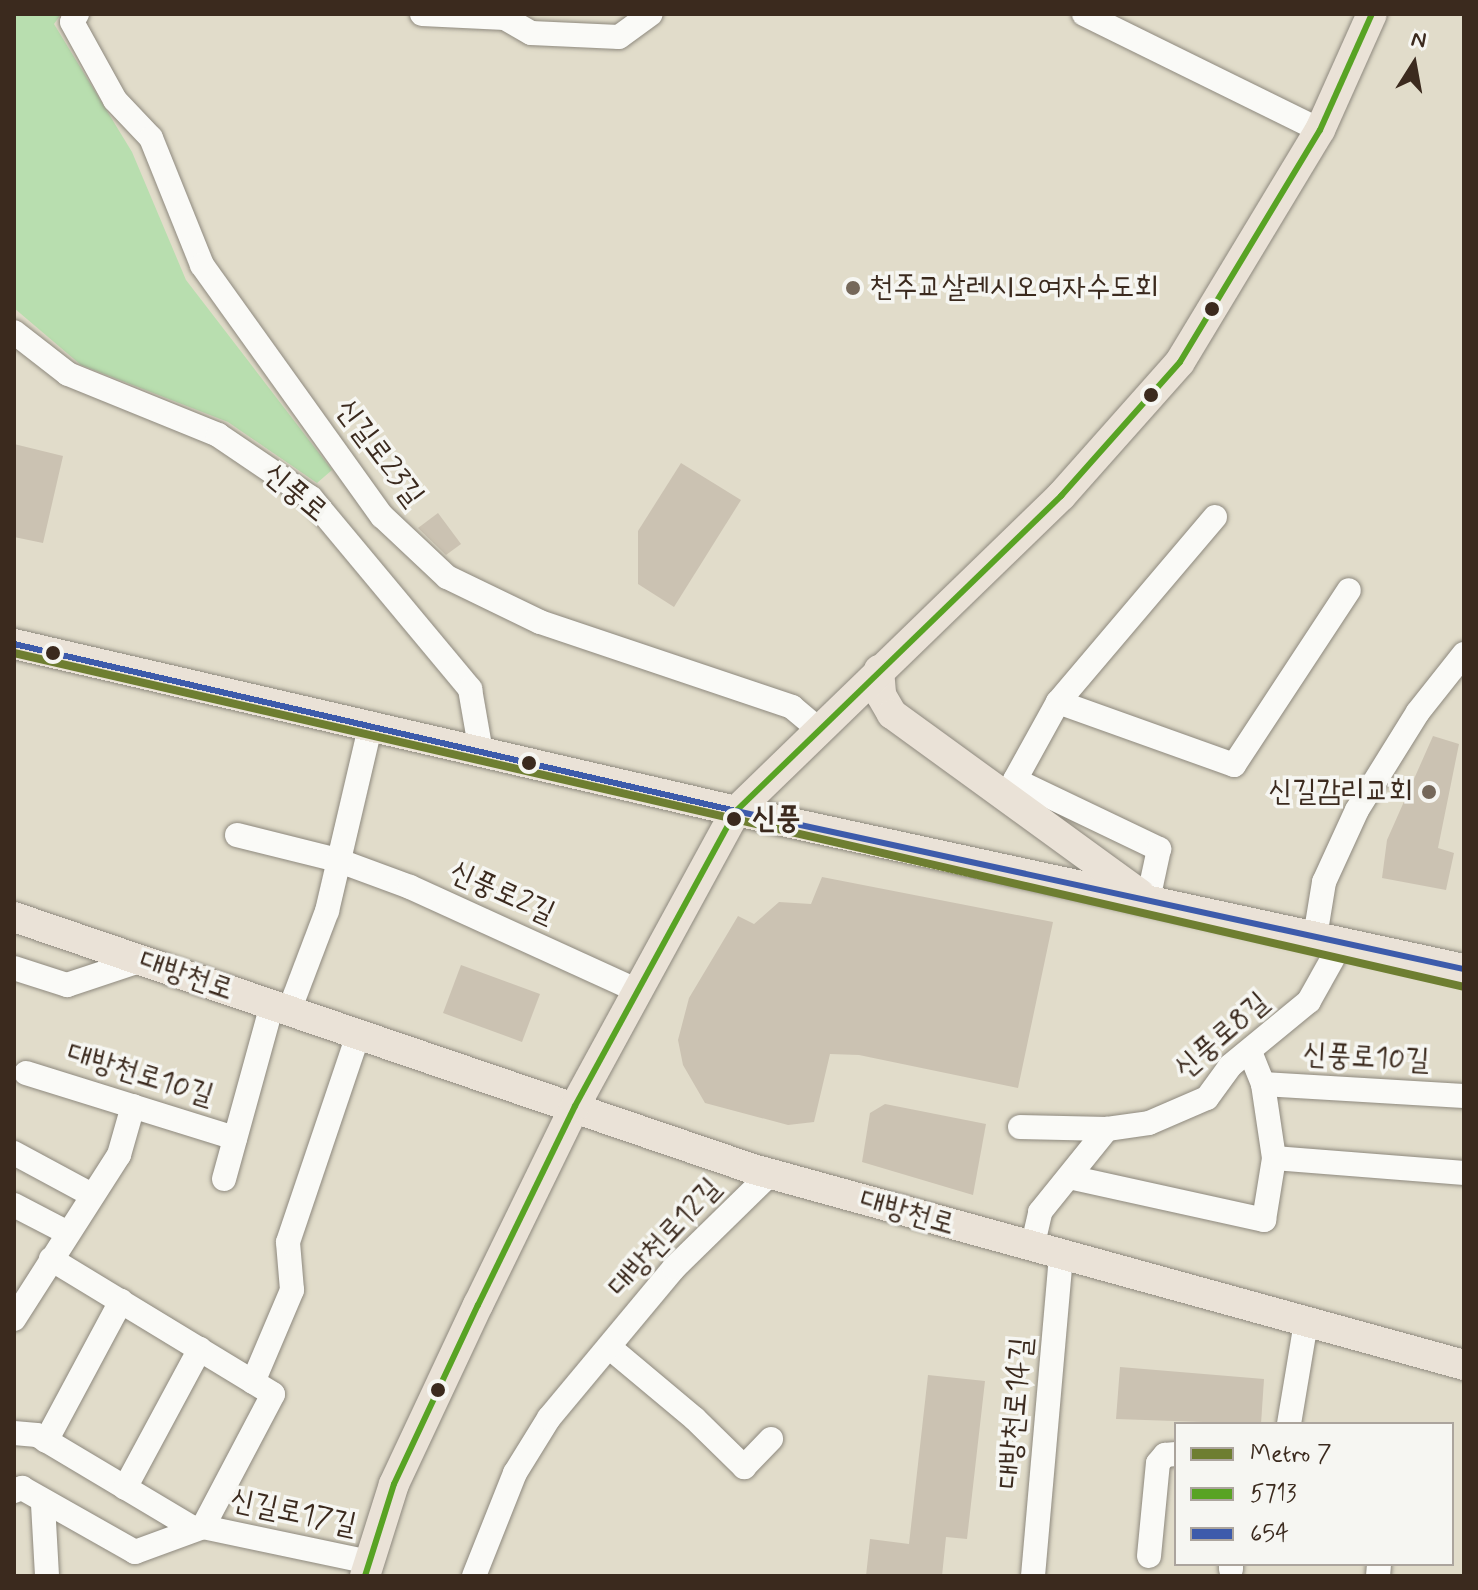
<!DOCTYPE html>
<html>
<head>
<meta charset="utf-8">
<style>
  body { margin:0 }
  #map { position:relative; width:1478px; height:1590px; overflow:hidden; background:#e1dcca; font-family:Mynerve,"Poor Story",sans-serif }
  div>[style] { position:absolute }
  .green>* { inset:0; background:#b8deaf }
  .building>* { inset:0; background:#cbc2b2 }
  .roads { filter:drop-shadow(0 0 2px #8e897e) drop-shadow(0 0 2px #8e897e) }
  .minor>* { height:24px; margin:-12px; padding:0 12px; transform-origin:12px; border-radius:12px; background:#fafaf7 }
  .major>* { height:30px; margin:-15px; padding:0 15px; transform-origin:15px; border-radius:15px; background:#eae2d7 }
  .bus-1>* { height:6px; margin:-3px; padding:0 3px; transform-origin:3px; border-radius:3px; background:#58a324 }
  .bus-2>* { height:6px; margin:-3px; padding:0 3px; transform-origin:3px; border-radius:3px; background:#3d5bab }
  .metro-1>* { height:8px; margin:-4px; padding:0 4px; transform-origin:4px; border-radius:4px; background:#6e7e31 }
  .dots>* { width:22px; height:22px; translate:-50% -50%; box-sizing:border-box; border:4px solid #f6f6f2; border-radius:50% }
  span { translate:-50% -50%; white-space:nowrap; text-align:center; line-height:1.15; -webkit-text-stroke:7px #f6f6f2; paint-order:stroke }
  .poi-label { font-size:30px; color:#3b2a1e }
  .left { translate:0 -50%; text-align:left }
  .right { translate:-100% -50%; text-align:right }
  .street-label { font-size:30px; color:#3b2a1e }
  .stop-label { font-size:30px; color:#3b2a1e; font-weight:700 }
  .frame { position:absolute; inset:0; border:16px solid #3b2a1e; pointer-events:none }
  .legend { position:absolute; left:1174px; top:1422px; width:280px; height:144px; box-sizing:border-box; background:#f6f6f2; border:2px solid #aba49d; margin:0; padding:10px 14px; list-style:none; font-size:24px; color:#3b2a1e }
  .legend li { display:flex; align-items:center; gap:16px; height:40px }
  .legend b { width:40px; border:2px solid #aba49d }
  .north { position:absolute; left:1374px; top:24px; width:80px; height:80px; -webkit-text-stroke:6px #f6f6f2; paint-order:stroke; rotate:11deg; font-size:22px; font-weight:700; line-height:32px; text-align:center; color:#3b2a1e }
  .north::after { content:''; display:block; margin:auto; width:28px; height:36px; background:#3b2a1e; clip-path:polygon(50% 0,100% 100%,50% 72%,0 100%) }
</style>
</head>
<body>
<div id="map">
  <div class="green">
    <div style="clip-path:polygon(14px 14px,61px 14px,54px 24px,132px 152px,186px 280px,332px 470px,317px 483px,228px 422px,81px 365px,14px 308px)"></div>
  </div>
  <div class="building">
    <div style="clip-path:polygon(14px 444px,63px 456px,43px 543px,14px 537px)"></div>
    <div style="clip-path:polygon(681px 463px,741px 500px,674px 607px,638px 584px,638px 531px)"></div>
    <div style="clip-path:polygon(438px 513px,461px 544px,446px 555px,418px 528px)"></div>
    <div style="clip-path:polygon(1433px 736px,1459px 744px,1438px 848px,1454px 853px,1446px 890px,1382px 878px,1387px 840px)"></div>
    <div style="clip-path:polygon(822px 877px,1053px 922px,1018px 1088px,859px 1055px,830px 1054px,814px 1122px,788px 1125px,705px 1103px,683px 1065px,678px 1040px,689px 998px,738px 916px,754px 924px,779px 902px,811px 904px)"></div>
    <div style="clip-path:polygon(461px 965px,540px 994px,522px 1042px,443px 1013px)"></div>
    <div style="clip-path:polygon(885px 1104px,986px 1124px,973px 1195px,862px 1162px,870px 1113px)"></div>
    <div style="clip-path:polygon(1120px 1367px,1264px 1379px,1261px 1424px,1116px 1419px)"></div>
    <div style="clip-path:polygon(928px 1375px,985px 1381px,967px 1539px,946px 1537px,942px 1576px,866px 1576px,870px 1539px,909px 1544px)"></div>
  </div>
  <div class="roads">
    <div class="minor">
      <div style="left:77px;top:14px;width:9px;rotate:122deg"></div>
      <div style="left:72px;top:22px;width:89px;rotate:61.1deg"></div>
      <div style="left:115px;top:100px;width:52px;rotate:46.5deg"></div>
      <div style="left:151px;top:138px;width:137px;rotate:68.1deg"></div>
      <div style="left:202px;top:265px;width:309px;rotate:54.4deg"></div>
      <div style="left:382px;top:516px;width:89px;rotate:43.2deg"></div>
      <div style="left:447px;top:577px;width:103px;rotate:25.8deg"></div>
      <div style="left:540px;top:622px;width:266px;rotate:18.6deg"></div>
      <div style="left:792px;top:707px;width:34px;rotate:40deg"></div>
      <div style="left:422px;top:14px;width:83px;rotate:2.8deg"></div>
      <div style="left:505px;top:18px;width:30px;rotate:30deg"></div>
      <div style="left:531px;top:33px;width:88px;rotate:2.6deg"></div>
      <div style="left:619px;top:37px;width:39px;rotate:-36deg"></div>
      <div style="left:1084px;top:14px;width:263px;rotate:26.2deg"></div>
      <div style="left:14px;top:332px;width:68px;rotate:37.9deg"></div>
      <div style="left:68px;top:374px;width:162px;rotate:22.1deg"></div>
      <div style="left:218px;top:435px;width:112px;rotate:34.1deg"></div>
      <div style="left:311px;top:498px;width:249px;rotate:50.2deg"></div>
      <div style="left:470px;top:689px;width:64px;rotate:80.1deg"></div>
      <div style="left:1215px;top:517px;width:243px;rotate:130.3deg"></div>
      <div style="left:1058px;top:702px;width:187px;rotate:19.7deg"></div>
      <div style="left:1234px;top:765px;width:209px;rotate:-56.7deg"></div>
      <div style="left:1058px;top:702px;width:89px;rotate:118.9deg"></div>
      <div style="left:1015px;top:780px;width:160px;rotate:25.6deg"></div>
      <div style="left:1159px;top:849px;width:52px;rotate:102.2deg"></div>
      <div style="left:237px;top:835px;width:103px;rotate:14deg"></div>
      <div style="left:337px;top:860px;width:78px;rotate:20.3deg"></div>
      <div style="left:410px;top:887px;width:251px;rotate:24.5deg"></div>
      <div style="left:1315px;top:937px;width:56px;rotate:-80.7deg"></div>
      <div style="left:1324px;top:882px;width:79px;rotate:-65.4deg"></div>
      <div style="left:1357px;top:810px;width:115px;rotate:-58.1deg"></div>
      <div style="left:1418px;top:712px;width:74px;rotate:-51.6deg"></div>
      <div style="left:14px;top:968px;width:56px;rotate:17.8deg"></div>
      <div style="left:67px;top:985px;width:79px;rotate:-18.4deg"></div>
      <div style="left:289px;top:1011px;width:107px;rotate:-69.2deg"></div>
      <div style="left:327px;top:911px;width:189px;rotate:-76.8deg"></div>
      <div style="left:26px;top:1073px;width:219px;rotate:17.3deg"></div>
      <div style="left:1263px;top:1084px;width:201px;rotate:3.4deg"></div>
      <div style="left:1020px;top:1127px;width:87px;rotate:1.3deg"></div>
      <div style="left:14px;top:1153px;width:89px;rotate:28.3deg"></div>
      <div style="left:1274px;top:1158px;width:191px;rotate:4.5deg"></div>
      <div style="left:1069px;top:1177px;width:200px;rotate:12.4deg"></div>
      <div style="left:1264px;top:1220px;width:63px;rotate:-80.8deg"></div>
      <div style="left:1274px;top:1158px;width:75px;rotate:-98.5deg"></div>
      <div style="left:1263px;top:1084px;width:35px;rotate:-112deg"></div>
      <div style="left:224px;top:1179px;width:180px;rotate:-74.6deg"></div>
      <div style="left:14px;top:1205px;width:61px;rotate:27.4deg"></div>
      <div style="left:1032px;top:1248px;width:37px;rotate:-77deg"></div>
      <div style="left:1040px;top:1212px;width:107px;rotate:-51.1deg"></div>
      <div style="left:1107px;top:1129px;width:42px;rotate:-8.1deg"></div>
      <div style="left:1149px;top:1123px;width:63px;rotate:-23.3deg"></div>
      <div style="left:1207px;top:1098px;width:39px;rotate:-54deg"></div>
      <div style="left:1230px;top:1066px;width:102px;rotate:-39.4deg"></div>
      <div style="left:1309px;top:1001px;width:68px;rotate:-60.8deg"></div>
      <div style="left:14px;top:1319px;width:195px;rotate:-57.4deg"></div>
      <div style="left:119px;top:1155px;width:51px;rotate:-74.1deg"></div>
      <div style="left:609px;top:1347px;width:112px;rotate:39.9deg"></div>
      <div style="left:695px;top:1419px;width:69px;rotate:44.4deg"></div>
      <div style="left:744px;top:1467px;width:39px;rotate:-46deg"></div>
      <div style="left:253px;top:1382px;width:100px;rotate:-67deg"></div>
      <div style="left:292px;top:1290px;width:48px;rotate:-94.8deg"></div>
      <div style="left:288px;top:1242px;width:219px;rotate:-71.3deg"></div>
      <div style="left:1289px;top:1424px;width:103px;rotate:-80.5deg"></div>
      <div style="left:14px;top:1433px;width:23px;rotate:5deg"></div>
      <div style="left:37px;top:1435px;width:182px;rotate:30.8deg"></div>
      <div style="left:193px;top:1528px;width:10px;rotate:-6deg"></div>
      <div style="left:203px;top:1527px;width:150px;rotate:-62.2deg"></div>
      <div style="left:273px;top:1394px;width:260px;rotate:-148.7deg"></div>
      <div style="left:46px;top:1441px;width:159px;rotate:-61.8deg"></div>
      <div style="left:125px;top:1488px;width:158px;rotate:-61.7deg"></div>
      <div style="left:14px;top:1491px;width:9px;rotate:-21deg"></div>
      <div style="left:22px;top:1488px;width:130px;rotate:29.5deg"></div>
      <div style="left:135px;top:1552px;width:72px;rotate:-20.2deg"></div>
      <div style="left:203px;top:1527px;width:170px;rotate:11.9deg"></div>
      <div style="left:43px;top:1504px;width:72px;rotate:86.8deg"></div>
      <div style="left:1149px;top:1556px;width:93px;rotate:-84.5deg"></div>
      <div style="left:1158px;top:1463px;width:11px;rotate:-49deg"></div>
      <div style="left:1165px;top:1455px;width:11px;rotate:-5deg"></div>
      <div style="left:1231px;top:1569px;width:5px;rotate:-90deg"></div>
      <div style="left:474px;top:1576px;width:111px;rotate:-68.3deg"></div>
      <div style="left:515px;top:1473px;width:65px;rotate:-58.3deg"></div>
      <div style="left:549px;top:1418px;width:195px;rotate:-50.2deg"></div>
      <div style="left:674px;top:1268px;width:134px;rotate:-44.4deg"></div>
      <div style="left:1033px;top:1576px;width:321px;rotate:-85deg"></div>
      <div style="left:1378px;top:1576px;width:12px;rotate:-85deg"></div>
    </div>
    <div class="major">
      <div style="left:14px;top:644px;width:741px;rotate:13.02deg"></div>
      <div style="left:736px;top:811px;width:745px;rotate:12.25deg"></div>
      <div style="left:879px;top:670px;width:25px;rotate:85deg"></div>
      <div style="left:881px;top:695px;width:22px;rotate:60deg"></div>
      <div style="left:892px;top:714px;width:306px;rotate:36deg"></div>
      <div style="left:14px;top:917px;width:781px;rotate:18.83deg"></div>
      <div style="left:753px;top:1169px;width:738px;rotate:15.41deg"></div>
      <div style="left:365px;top:1576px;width:96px;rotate:-72.5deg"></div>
      <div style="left:394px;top:1484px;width:198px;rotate:-64.9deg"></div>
      <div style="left:478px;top:1305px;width:221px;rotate:-64deg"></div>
      <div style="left:575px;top:1106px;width:336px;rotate:-61.4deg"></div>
      <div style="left:736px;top:811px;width:453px;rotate:-44.1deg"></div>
      <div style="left:1061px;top:496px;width:179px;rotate:-48.4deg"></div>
      <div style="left:1180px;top:362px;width:271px;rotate:-58.9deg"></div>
      <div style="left:1320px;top:130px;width:127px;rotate:-65.9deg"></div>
    </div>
  </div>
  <div class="bus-1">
    <div style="left:365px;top:1576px;width:96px;rotate:-72.5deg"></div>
    <div style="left:394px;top:1484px;width:198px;rotate:-64.9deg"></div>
    <div style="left:478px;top:1305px;width:221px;rotate:-64deg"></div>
    <div style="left:575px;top:1106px;width:336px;rotate:-61.4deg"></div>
    <div style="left:736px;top:811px;width:453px;rotate:-44.1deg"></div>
    <div style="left:1061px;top:496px;width:179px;rotate:-48.4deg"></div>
    <div style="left:1180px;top:362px;width:271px;rotate:-58.9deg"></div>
    <div style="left:1320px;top:130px;width:127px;rotate:-65.9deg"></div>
  </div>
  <div class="bus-2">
    <div style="left:14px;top:644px;width:741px;rotate:13.02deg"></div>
    <div style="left:736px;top:811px;width:745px;rotate:12.25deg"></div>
  </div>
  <div class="metro-1">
    <div style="left:14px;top:653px;width:1488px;rotate:12.97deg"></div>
  </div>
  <div class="dots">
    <div style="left:853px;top:288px;background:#75685a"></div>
    <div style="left:1212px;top:309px;background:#3b2a1e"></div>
    <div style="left:1151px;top:395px;background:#3b2a1e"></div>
    <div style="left:53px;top:653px;background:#3b2a1e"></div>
    <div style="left:529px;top:763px;background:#3b2a1e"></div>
    <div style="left:1429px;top:792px;background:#75685a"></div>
    <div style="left:734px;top:819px;background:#3b2a1e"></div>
    <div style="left:438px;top:1390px;background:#3b2a1e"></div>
  </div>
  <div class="poi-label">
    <span class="left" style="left:869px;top:288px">천주교살레시오여자수도회</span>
    <span class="right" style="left:1413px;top:792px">신길감리교회</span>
  </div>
  <div class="street-label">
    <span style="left:379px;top:453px;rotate:53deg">신길로23길</span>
    <span style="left:295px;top:493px;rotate:40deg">신풍로</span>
    <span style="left:502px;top:893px;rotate:24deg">신풍로2길</span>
    <span style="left:186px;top:976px;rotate:19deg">대방천로</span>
    <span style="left:1222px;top:1036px;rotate:-41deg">신풍로8길</span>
    <span style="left:1366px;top:1058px;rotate:3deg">신풍로10길</span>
    <span style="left:140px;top:1075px;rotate:17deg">대방천로10길</span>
    <span style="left:907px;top:1213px;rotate:16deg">대방천로</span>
    <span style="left:665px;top:1238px;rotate:-47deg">대방천로12길</span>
    <span style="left:1016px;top:1413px;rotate:-85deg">대방천로14길</span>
    <span style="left:293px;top:1513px;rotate:12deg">신길로17길</span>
  </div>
  <div class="stop-label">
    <span class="left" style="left:752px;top:819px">신풍</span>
  </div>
  <div class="frame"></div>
  <ul class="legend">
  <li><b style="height:10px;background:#6e7e31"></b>Metro 7</li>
  <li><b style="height:10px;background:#58a324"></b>5713</li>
  <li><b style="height:10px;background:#3d5bab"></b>654</li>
  </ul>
  <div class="north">N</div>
</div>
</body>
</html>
